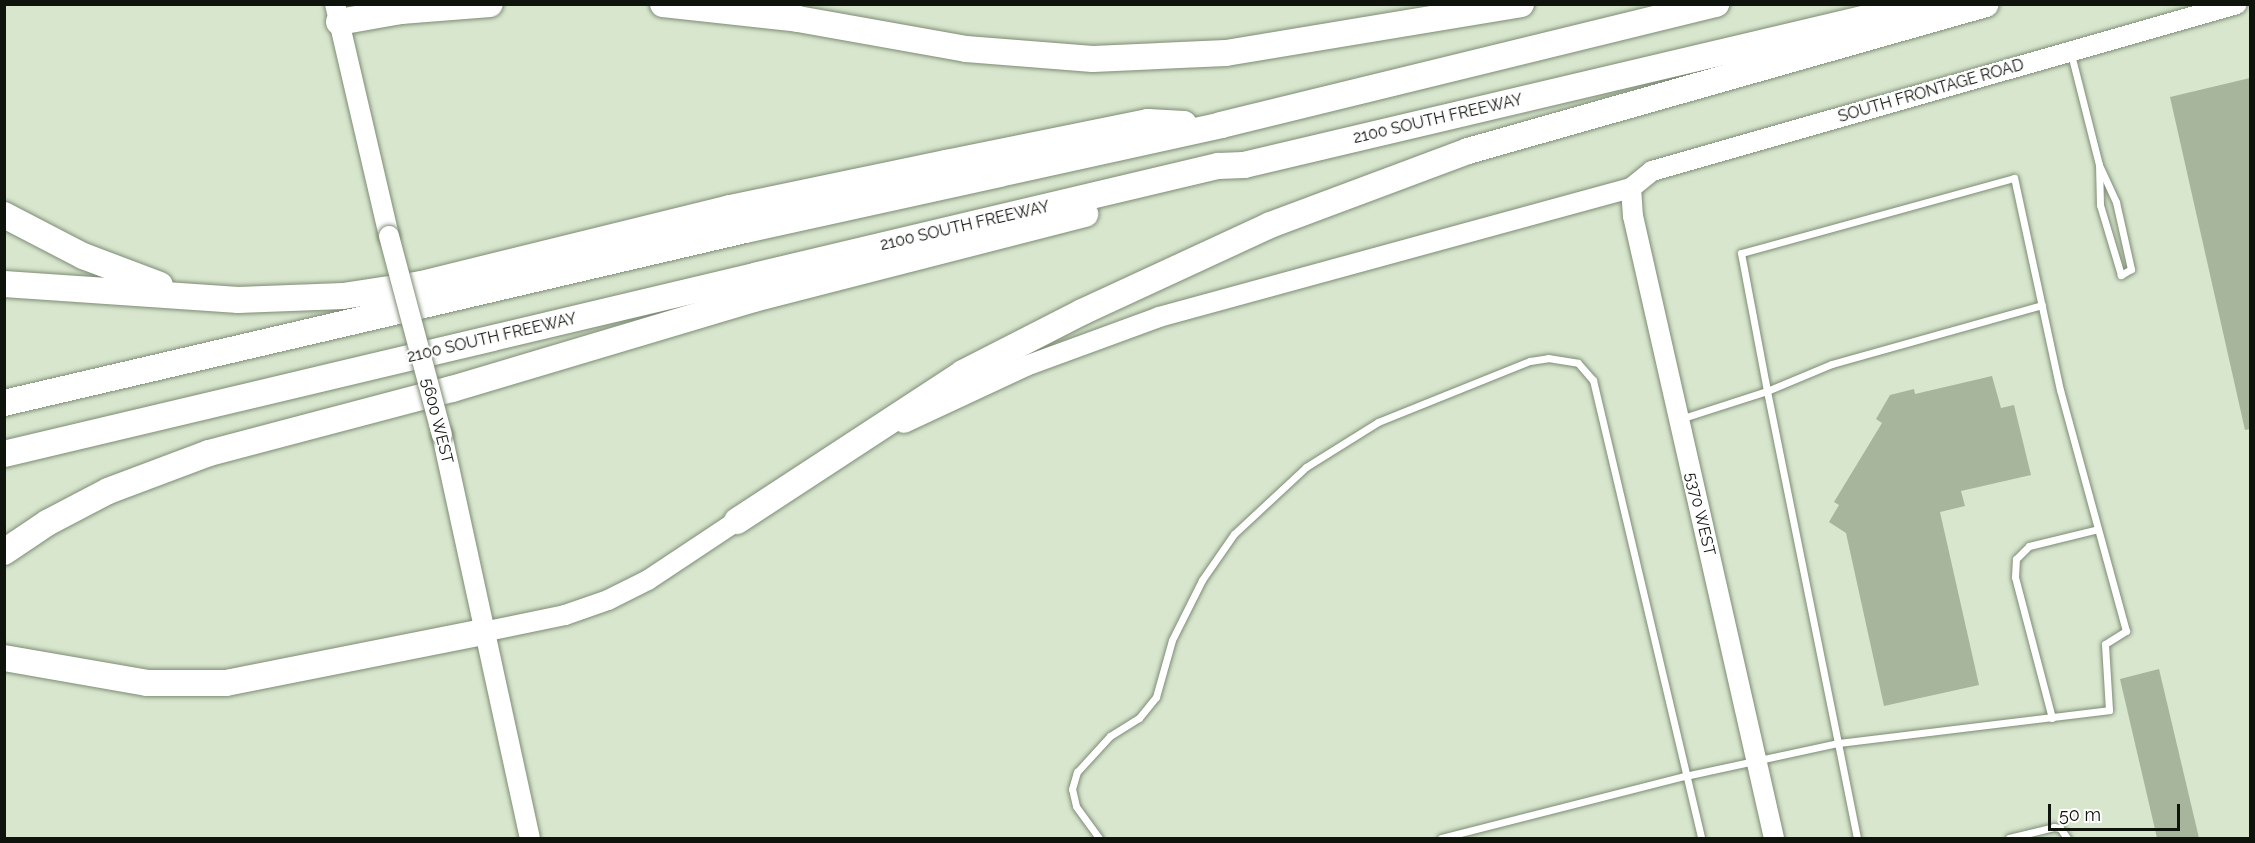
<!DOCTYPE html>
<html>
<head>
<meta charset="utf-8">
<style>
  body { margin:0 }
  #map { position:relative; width:2255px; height:843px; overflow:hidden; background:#d8e6ce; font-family:Raleway,sans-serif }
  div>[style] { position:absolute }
  .building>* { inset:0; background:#a7b59d }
  .roads { filter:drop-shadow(0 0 2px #7e8c75) drop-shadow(0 0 2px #7e8c75) }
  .lane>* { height:7px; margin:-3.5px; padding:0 3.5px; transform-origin:3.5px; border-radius:3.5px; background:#fff }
  .secondary>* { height:20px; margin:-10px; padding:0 10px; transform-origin:10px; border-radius:10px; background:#fff }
  .highway>* { height:26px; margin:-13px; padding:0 13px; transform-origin:13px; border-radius:13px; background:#fff }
  .bridges { filter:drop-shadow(0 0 2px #7e8c75) drop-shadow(0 0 2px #7e8c75) }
  .secondary-bridge>* { height:20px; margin:-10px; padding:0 10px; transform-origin:10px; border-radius:10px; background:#fff }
  span { translate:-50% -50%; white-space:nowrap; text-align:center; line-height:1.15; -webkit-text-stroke:4.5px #fff; paint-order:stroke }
  .street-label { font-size:16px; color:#0e130b }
  .frame { position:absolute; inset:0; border:6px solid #0e130b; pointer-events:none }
  .scale { position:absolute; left:2048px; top:804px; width:132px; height:27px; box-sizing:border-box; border:3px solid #0e130b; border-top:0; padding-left:8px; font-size:18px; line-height:21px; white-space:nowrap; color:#0e130b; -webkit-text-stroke:4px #fff; paint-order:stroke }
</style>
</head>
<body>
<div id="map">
  <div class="building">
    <div style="clip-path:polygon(2250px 78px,2250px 429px,2245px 430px,2170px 97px)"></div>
    <div style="clip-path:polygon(1992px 376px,2001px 408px,2014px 405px,2031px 475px,1961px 491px,1965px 506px,1940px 512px,1979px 685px,1884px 706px,1846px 533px,1829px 522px,1839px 505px,1834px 502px,1882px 423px,1876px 419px,1890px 395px,1914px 389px,1915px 394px)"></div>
    <div style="clip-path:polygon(2159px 669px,2199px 838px,2157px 838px,2120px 679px)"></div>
  </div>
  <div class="roads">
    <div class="lane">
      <div style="left:2071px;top:54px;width:114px;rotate:75.8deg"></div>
      <div style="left:2099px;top:165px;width:41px;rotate:65.3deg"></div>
      <div style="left:2116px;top:202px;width:69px;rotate:77.4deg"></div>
      <div style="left:2131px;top:269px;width:12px;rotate:149deg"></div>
      <div style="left:2121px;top:275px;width:73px;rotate:-106.7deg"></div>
      <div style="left:2100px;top:205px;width:40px;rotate:-91.4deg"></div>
      <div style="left:1680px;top:419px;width:91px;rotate:-17.8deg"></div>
      <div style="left:1767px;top:391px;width:70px;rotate:-22.6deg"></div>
      <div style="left:1832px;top:364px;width:218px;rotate:-15.7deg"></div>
      <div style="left:2052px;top:718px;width:146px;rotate:-104.7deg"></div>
      <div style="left:2015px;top:577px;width:18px;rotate:-87deg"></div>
      <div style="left:2016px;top:559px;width:18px;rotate:-45deg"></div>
      <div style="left:2029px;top:546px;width:71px;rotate:-13.8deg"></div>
      <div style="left:1099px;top:838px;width:39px;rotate:-126deg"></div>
      <div style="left:1076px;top:806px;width:17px;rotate:-103deg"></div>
      <div style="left:1072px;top:789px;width:18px;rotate:-74deg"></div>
      <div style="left:1077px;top:772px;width:49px;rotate:-47.5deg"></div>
      <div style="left:1110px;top:736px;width:34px;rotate:-32deg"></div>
      <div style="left:1139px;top:718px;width:27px;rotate:-51deg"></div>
      <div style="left:1156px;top:697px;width:59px;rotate:-74.3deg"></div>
      <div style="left:1172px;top:640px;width:67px;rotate:-63.4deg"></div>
      <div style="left:1202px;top:580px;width:56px;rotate:-55.2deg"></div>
      <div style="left:1234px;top:534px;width:98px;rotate:-42.9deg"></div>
      <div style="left:1306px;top:467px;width:85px;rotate:-32deg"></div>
      <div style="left:1378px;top:422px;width:164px;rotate:-21.9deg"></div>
      <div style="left:1530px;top:361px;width:18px;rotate:-9deg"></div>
      <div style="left:1548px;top:358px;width:30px;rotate:9deg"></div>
      <div style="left:1578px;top:363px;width:23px;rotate:49deg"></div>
      <div style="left:1593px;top:380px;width:471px;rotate:76.7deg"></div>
      <div style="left:1441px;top:838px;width:252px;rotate:-14.3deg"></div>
      <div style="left:1685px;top:776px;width:157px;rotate:-12.2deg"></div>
      <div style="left:1838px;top:743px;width:273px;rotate:-6.9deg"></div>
      <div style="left:2109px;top:710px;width:66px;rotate:-93.5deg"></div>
      <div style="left:2105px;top:644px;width:25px;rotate:-32deg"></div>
      <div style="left:2126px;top:631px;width:250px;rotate:-105.3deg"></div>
      <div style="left:2060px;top:390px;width:217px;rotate:-102.2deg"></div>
      <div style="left:2014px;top:178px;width:283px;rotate:164.6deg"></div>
      <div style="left:1741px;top:253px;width:140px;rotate:79.3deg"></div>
      <div style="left:1767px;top:391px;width:359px;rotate:78.6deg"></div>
      <div style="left:1838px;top:743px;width:97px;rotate:78.7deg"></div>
      <div style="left:2009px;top:838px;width:46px;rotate:-13.7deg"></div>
      <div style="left:2054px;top:827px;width:6px;rotate:9deg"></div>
      <div style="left:2060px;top:828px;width:12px;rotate:55deg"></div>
    </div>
    <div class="secondary">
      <div style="left:335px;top:4px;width:238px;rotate:76.9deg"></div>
      <div style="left:1631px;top:188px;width:28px;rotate:86deg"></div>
      <div style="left:1633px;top:216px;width:638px;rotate:77.23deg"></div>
      <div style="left:1631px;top:188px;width:27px;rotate:-39deg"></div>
      <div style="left:1652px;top:171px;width:608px;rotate:-15.93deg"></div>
      <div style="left:904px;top:423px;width:135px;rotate:-25deg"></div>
      <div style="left:1026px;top:366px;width:142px;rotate:-20.2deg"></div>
      <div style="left:1159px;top:317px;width:489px;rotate:-15.3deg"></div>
      <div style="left:442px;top:435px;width:412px;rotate:77.7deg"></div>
      <div style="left:483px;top:632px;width:84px;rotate:-11.7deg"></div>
      <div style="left:565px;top:615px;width:46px;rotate:-19.2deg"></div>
      <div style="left:608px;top:600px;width:45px;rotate:-26.6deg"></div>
      <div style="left:648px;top:580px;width:121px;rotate:-33.6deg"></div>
    </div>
    <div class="highway">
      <div style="left:663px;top:4px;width:136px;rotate:6.3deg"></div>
      <div style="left:798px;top:19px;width:171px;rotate:10.1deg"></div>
      <div style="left:966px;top:49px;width:127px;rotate:4.5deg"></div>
      <div style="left:1093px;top:59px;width:133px;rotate:-2.6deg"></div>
      <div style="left:1226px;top:53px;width:299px;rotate:-9.4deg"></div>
      <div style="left:339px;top:22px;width:63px;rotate:-10.1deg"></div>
      <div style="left:401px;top:11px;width:89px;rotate:-4.5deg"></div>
      <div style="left:4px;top:215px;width:89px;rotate:27.4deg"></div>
      <div style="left:83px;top:256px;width:82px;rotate:20.6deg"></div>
      <div style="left:4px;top:284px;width:235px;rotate:3.9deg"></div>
      <div style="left:238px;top:300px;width:105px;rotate:-2.2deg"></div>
      <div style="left:343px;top:296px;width:79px;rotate:-8.7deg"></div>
      <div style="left:421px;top:284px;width:318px;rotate:-13.8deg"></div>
      <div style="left:730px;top:208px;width:221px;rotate:-11.8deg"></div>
      <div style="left:946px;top:163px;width:206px;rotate:-11.5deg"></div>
      <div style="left:1148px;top:122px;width:36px;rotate:3deg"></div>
      <div style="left:4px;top:403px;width:761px;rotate:-13.14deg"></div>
      <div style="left:745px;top:230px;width:487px;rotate:-12.4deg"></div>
      <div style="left:1221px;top:125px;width:510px;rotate:-13.74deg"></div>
      <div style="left:4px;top:454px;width:1248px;rotate:-13.35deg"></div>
      <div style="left:1218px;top:166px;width:26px;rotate:-2deg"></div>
      <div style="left:1244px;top:165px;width:701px;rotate:-13.28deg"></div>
      <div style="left:737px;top:521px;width:270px;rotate:-33.2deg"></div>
      <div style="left:963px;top:373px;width:134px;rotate:-27.1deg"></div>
      <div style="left:1082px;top:312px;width:207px;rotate:-24.8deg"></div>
      <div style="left:1270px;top:225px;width:211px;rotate:-20.5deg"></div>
      <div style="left:1468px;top:151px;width:538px;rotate:-15.84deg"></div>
      <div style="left:4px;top:552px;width:52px;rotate:-34deg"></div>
      <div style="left:47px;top:523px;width:69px;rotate:-27.7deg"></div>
      <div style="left:108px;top:491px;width:108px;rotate:-20.6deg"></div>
      <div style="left:209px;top:453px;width:251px;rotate:-14.8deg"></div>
      <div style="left:452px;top:389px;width:315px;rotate:-16.6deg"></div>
      <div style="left:754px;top:299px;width:342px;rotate:-14.4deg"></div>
      <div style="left:4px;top:658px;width:145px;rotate:9.9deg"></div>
      <div style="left:147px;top:683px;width:79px"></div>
      <div style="left:226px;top:683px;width:262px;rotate:-11.2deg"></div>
    </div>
  </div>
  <div class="bridges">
    <div class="secondary-bridge">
      <div style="left:389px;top:236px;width:206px;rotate:75.1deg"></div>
    </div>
  </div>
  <div class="street-label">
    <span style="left:1931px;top:91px;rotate:-16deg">SOUTH FRONTAGE ROAD</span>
    <span style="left:1438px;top:119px;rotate:-13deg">2100 SOUTH FREEWAY</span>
    <span style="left:965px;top:226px;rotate:-13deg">2100 SOUTH FREEWAY</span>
    <span style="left:492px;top:338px;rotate:-13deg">2100 SOUTH FREEWAY</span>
    <span style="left:437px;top:421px;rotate:76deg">5600 WEST</span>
    <span style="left:1700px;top:514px;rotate:77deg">5370 WEST</span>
  </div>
  <div class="frame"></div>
  <div class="scale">50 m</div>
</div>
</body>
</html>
